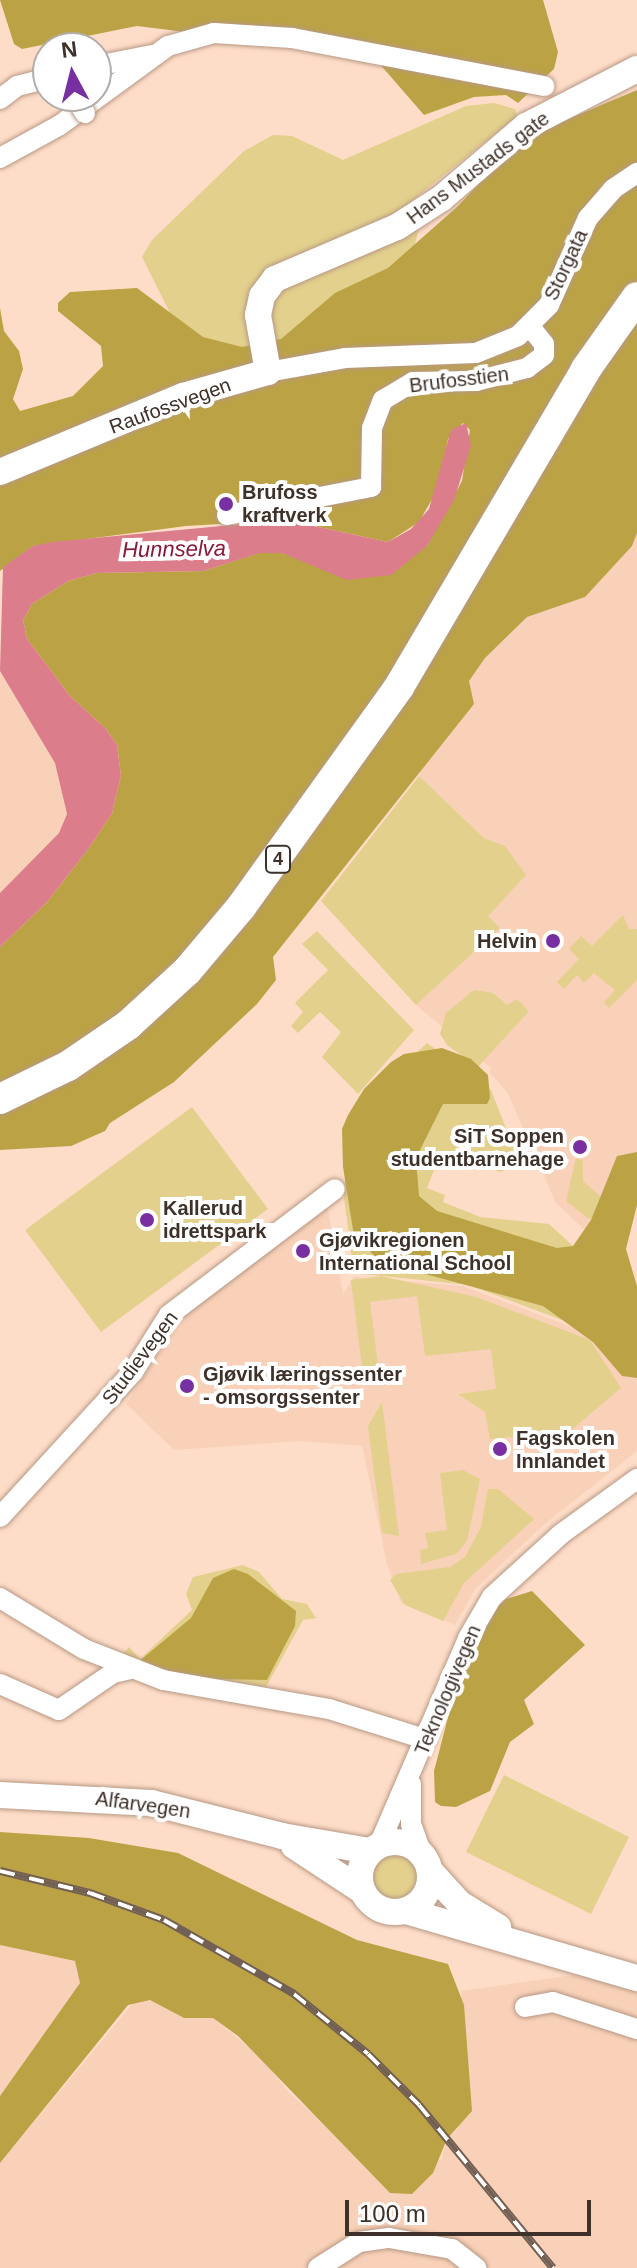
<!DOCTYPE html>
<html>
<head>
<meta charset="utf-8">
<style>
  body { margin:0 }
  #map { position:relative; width:637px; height:2268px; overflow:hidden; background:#feddc8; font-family:Arial,sans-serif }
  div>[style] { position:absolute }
  .built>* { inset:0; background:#f9d1b8 }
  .green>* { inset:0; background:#e2d08c }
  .round { border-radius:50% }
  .forest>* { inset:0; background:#bba345 }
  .water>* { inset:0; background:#db7d8a }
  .roads { filter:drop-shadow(0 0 2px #b79884) drop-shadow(0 0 2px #b79884) }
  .minor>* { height:20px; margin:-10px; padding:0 10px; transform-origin:10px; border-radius:10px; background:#fff }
  .major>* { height:26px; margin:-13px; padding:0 13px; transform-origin:13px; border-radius:13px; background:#fff }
  .major>.ring { margin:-13px; padding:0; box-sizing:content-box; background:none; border:26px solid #fff; border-radius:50% }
  .highway>* { height:30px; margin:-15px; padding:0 15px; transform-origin:15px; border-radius:15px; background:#fff }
  .rail>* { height:8px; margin-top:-4px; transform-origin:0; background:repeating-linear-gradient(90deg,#fff 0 15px,#726054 0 30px); box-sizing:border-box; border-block:2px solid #726054 }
  .bridges { filter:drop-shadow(0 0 2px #b79884) drop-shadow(0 0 2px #b79884) }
  .minor-bridge>* { height:20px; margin:-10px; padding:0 10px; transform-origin:10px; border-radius:10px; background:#fff }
  .dots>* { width:22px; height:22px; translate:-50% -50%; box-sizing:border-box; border:4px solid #fff; border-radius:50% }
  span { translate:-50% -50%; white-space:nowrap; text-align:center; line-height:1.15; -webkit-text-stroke:8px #fff; paint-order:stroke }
  .shield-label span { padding:2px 6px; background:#fff; border:2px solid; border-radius:6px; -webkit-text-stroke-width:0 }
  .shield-label { font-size:18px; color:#3e3129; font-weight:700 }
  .street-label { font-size:20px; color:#3e3129 }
  .poi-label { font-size:20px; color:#3e3129; font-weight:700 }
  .left { translate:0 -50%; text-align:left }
  .right { translate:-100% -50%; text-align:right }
  .water-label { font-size:22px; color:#891a37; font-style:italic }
  .north { position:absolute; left:32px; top:32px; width:80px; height:80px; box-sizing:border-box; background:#fff; border:2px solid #b2ada9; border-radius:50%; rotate:353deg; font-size:22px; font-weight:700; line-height:32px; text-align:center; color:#3e3129 }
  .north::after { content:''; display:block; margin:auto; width:28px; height:36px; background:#772fa1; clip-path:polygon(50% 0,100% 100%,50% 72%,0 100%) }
  .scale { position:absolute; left:345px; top:2200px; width:246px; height:36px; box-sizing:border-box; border:4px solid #3e3129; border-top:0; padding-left:10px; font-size:24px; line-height:28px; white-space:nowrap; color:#3e3129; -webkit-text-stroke:6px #fff; paint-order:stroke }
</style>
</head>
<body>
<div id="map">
  <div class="built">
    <div style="clip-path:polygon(637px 463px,637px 1178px,609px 1253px,556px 1203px,507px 1092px,489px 1072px,492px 1069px,416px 1005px,500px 928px,487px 916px,505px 846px,484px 838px,419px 776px,460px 669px)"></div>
    <div style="clip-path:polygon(0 671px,55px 763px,67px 814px,59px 833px,0 893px)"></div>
    <div style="clip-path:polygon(327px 1205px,343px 1294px,354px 1277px,463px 1286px,609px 1341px,637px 1379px,637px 1451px,546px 1523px,476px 1588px,455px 1625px,401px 1603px,387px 1564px,362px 1446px,300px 1441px,174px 1450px,126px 1404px,185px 1315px)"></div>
    <div style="clip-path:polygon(0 1945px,75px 1961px,80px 1983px,0 2096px)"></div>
    <div style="clip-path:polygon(637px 1966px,637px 2268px,0 2268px,0 2163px,135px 2001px,150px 2000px,184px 2018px,213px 2018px,261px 2057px,289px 2093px,317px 2117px,441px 2160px,447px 2139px,458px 2129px,461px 1991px)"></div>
  </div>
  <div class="green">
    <div style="clip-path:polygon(494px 103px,515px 109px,517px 116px,413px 200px,419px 227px,412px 258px,386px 311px,185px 370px,169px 311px,142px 257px,152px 240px,244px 151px,273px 135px,292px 136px,343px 160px,466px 106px)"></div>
    <div style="clip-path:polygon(419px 776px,484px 838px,505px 846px,526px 875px,488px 916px,500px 928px,416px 1005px,321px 901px)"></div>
    <div style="clip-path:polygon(623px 915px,629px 929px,637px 929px,637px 980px,609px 1008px,604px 1002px,615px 990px,594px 973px,584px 983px,577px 975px,564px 989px,557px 982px,579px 959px,569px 949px,581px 936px,592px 946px)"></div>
    <div style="clip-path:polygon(317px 931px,414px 1030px,358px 1094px,322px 1057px,341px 1032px,320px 1012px,298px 1033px,291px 1026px,303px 1012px,295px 1003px,328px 970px,302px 944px)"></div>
    <div style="clip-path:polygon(474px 990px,493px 993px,507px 1005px,517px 999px,529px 1011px,478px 1067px,447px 1045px,440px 1034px,446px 1013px)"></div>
    <div style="clip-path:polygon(427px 1043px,491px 1090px,520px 1164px,500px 1172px,465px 1158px,468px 1151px,458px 1146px,448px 1164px,438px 1160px,427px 1188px,445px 1195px,443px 1202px,480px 1217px,549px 1224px,584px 1256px,610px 1338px,469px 1285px,354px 1273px,343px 1190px,360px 1107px)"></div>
    <div style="clip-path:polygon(192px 1107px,268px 1209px,101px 1332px,25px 1230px)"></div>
    <div style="clip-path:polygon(576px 1158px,583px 1161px,583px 1181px,614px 1209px,589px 1219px,566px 1201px)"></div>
    <div style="clip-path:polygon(381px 1276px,476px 1297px,590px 1340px,621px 1388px,570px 1431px,490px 1439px,485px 1412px,458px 1394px,496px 1389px,491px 1349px,425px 1356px,417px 1296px,370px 1302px,380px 1381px,364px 1383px,351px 1280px)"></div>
    <div style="clip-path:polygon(382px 1402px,399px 1536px,382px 1533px,368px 1426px)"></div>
    <div style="clip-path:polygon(463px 1470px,480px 1479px,467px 1541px,456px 1554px,421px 1564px,420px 1550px,428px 1548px,425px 1533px,447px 1530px,440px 1473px)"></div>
    <div style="clip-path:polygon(488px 1489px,498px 1489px,534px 1519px,464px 1583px,443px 1621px,405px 1605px,390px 1580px,396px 1574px,450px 1567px,465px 1557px,481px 1527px)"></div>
    <div style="clip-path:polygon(243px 1565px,259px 1572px,282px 1599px,307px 1604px,316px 1618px,303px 1620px,266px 1687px,128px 1665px,123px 1654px,129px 1647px,140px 1659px,192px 1610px,186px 1594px,193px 1577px)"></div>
    <div style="clip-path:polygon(504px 1775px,629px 1837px,591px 1914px,466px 1852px)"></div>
    <div class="round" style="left:368px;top:1850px;width:52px;height:52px"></div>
  </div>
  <div class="forest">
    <div style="clip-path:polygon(0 0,543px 0,558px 52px,554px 69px,518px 103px,506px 95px,474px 97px,424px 115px,378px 62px,363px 54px,137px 26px,22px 49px,14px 44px)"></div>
    <div style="clip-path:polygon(637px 90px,637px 533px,632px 546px,585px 597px,527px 617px,485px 658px,469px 681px,474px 704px,273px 957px,276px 980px,257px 1004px,174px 1082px,110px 1123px,105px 1131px,71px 1146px,0 1150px,0 947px,47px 902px,89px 848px,112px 813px,121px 776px,117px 745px,106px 729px,70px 696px,27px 639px,23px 620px,32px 604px,68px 581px,97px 573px,203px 571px,259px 553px,282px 553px,312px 563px,427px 546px,462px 481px,470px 430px,463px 423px,448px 439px,439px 487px,419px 522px,388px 542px,286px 520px,186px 526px,33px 546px,0 571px,0 308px,4px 331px,19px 351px,23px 369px,13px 399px,20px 411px,73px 396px,103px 366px,101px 346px,58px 311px,58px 303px,70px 292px,137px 288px,203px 337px,242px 347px,281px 339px,335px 293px,388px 268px,458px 206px,521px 139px)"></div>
    <div style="clip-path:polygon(442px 1048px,471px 1059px,488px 1075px,490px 1098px,487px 1104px,443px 1104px,416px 1158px,419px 1196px,437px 1211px,557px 1248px,573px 1246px,591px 1220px,617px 1156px,637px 1152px,637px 1205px,626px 1249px,637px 1286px,637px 1378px,622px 1376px,593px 1342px,543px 1306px,381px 1262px,354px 1236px,343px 1167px,342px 1129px,348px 1115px,364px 1089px,391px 1062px,404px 1054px)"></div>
    <div style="clip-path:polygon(234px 1569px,248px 1574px,296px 1611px,295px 1626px,267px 1680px,206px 1679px,137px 1663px,191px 1618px,213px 1578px)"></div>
    <div style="clip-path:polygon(532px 1591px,585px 1645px,524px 1700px,534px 1724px,510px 1742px,490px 1791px,456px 1807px,441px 1806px,435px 1802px,434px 1771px,461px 1668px,479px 1625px,506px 1599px)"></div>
    <div style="clip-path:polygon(0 1832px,89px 1838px,178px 1853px,357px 1940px,448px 1964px,464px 2005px,472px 2111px,447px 2139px,433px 2173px,412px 2194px,390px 2193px,238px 2036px,213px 2018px,184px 2018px,150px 2000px,128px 2005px,0 2163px,0 2096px,80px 1983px,75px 1961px,0 1945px)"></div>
  </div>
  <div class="water">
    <div style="clip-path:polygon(466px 423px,471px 446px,454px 500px,427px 546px,391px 575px,347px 580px,282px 553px,260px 553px,203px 571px,97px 573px,68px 581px,32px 604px,23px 620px,27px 639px,70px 696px,106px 729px,117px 745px,121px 776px,112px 813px,89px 848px,47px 902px,0 947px,0 893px,59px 833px,67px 814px,55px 763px,0 671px,3px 567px,33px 546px,52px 542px,286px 520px,388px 542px,411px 529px,429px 509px,451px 430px)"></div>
  </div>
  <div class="roads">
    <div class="minor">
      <div style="left:96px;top:66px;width:57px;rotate:-11.1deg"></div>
      <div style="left:0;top:99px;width:21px;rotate:-37deg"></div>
      <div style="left:17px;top:86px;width:32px;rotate:-14deg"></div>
      <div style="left:0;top:158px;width:68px;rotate:-28.8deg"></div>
      <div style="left:60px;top:125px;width:134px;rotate:-36.2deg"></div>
      <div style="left:168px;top:46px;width:48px;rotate:-15.8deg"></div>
      <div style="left:214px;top:33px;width:78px;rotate:3.7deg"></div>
      <div style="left:292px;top:38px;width:257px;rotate:10.8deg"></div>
      <div style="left:268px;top:372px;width:78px;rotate:-10.3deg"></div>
      <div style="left:345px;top:358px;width:131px;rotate:-2.2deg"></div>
      <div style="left:476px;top:353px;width:45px;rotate:-22deg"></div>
      <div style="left:518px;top:336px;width:44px;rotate:-45deg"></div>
      <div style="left:549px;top:305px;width:95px;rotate:-65.9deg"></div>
      <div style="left:588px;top:218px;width:38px;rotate:-49deg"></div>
      <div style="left:613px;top:189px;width:29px;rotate:-34deg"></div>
      <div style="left:227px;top:515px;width:147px;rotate:-11deg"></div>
      <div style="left:371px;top:487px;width:59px;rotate:-89deg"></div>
      <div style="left:372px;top:428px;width:30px;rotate:-69deg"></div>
      <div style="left:383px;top:400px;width:35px;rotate:-31deg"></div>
      <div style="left:413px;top:382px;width:63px;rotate:-0.9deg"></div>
      <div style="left:476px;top:381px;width:53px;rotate:-14.3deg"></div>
      <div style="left:527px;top:368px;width:21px;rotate:-37deg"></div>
      <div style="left:544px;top:355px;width:11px;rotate:-90deg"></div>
      <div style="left:544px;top:344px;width:22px;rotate:-129deg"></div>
      <div style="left:0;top:1517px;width:197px;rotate:-47.5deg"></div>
      <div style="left:133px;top:1372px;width:67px;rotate:-57.7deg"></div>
      <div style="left:169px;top:1315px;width:208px;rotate:-37.2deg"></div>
      <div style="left:0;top:1598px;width:98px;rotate:31.3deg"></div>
      <div style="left:84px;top:1649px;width:85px;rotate:21.4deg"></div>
      <div style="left:163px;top:1680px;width:169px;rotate:9.9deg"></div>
      <div style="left:329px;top:1709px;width:101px;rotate:17.4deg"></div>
      <div style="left:0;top:1684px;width:64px;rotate:23.8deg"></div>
      <div style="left:59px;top:1710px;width:65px;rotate:-34.4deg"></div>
      <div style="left:113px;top:1673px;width:17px;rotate:-13deg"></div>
      <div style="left:411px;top:1784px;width:40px;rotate:90deg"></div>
      <div style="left:411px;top:1824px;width:33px;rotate:70deg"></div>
      <div style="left:379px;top:1845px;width:225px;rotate:-66.7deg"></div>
      <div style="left:468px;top:1638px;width:48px;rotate:-59.7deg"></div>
      <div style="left:492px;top:1597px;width:93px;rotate:-42.4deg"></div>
      <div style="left:561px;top:1534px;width:94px;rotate:-35.9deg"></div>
      <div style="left:525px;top:2007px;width:28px;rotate:-10deg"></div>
      <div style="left:553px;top:2002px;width:88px;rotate:17.8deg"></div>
      <div style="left:318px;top:2268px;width:49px;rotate:-32.4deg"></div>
      <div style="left:359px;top:2242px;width:30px;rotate:-8deg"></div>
      <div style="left:389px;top:2238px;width:64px;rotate:9.9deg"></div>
      <div style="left:452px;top:2249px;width:31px;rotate:38deg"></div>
    </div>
    <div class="major">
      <div style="left:0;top:472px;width:198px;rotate:-22.6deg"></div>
      <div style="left:183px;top:396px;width:88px;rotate:-15.8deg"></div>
      <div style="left:268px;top:372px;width:58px;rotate:-100deg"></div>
      <div style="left:258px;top:315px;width:19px;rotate:-78deg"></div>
      <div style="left:262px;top:296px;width:21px;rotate:-53deg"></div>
      <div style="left:275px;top:279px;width:133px;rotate:-23.1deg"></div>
      <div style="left:397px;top:227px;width:54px;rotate:-32.8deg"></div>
      <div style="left:442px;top:198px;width:111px;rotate:-40.6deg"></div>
      <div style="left:526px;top:126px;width:125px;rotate:-27.2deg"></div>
      <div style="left:0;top:1795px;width:152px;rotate:3deg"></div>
      <div style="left:152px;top:1803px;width:134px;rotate:14.2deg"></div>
      <div style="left:282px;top:1836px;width:89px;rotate:9.7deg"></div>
      <div class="ring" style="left:360px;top:1842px;width:44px;height:44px"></div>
      <div style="left:294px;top:1846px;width:80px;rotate:33.3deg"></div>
      <div style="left:430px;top:1871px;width:43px;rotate:47.8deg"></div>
      <div style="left:459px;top:1903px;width:46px;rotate:31.6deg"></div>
      <div style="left:406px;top:1911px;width:241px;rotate:16.2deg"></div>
    </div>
    <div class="highway">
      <div style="left:0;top:1099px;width:76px;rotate:-25.9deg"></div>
      <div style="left:68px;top:1066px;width:73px;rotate:-34.3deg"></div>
      <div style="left:128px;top:1025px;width:80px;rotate:-42.5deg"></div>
      <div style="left:187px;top:971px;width:84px;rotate:-49.8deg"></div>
      <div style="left:241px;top:907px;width:271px;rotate:-54.3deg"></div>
      <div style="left:399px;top:687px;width:369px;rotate:-59.5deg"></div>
      <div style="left:586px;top:369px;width:88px;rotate:-54.7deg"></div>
    </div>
  </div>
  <div class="rail">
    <div style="left:0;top:1871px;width:93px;rotate:13.7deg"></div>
    <div style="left:90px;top:1893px;width:79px;rotate:20deg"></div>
    <div style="left:164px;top:1920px;width:150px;rotate:29.6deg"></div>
    <div style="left:294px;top:1994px;width:95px;rotate:39deg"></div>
    <div style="left:368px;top:2054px;width:72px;rotate:45deg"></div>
    <div style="left:419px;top:2105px;width:211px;rotate:50.6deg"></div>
  </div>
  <div class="bridges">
    <div class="minor-bridge">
      <div style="left:75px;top:97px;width:19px;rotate:58deg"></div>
    </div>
  </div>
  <div class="dots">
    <div style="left:226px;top:504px;background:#772fa1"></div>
    <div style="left:553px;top:941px;background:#772fa1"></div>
    <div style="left:580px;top:1147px;background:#772fa1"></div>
    <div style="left:147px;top:1220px;background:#772fa1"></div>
    <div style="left:303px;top:1251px;background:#772fa1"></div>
    <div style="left:187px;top:1386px;background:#772fa1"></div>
    <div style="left:500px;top:1449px;background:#772fa1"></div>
  </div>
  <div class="shield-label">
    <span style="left:278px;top:859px">4</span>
  </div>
  <div class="street-label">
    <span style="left:478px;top:168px;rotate:-37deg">Hans Mustads gate</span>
    <span style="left:566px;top:265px;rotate:-65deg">Storgata</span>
    <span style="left:459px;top:380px;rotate:-7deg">Brufosstien</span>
    <span style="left:170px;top:406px;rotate:-20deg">Raufossvegen</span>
    <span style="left:140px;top:1358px;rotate:-53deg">Studievegen</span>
    <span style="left:448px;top:1690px;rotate:-67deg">Teknologivegen</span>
    <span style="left:143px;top:1805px;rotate:8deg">Alfarvegen</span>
  </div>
  <div class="poi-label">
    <span class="left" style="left:242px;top:504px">Brufoss<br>kraftverk</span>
    <span class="right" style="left:537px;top:941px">Helvin</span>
    <span class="right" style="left:564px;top:1148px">SiT Soppen<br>studentbarnehage</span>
    <span class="left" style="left:163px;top:1220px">Kallerud<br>idrettspark</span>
    <span class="left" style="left:319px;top:1252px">Gjøvikregionen<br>International School</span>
    <span class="left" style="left:203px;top:1386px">Gjøvik læringssenter<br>- omsorgssenter</span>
    <span class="left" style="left:516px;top:1450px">Fagskolen<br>Innlandet</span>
  </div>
  <div class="water-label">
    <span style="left:174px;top:549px;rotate:-1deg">Hunnselva</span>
  </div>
  <div class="north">N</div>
  <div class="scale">100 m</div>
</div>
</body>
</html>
